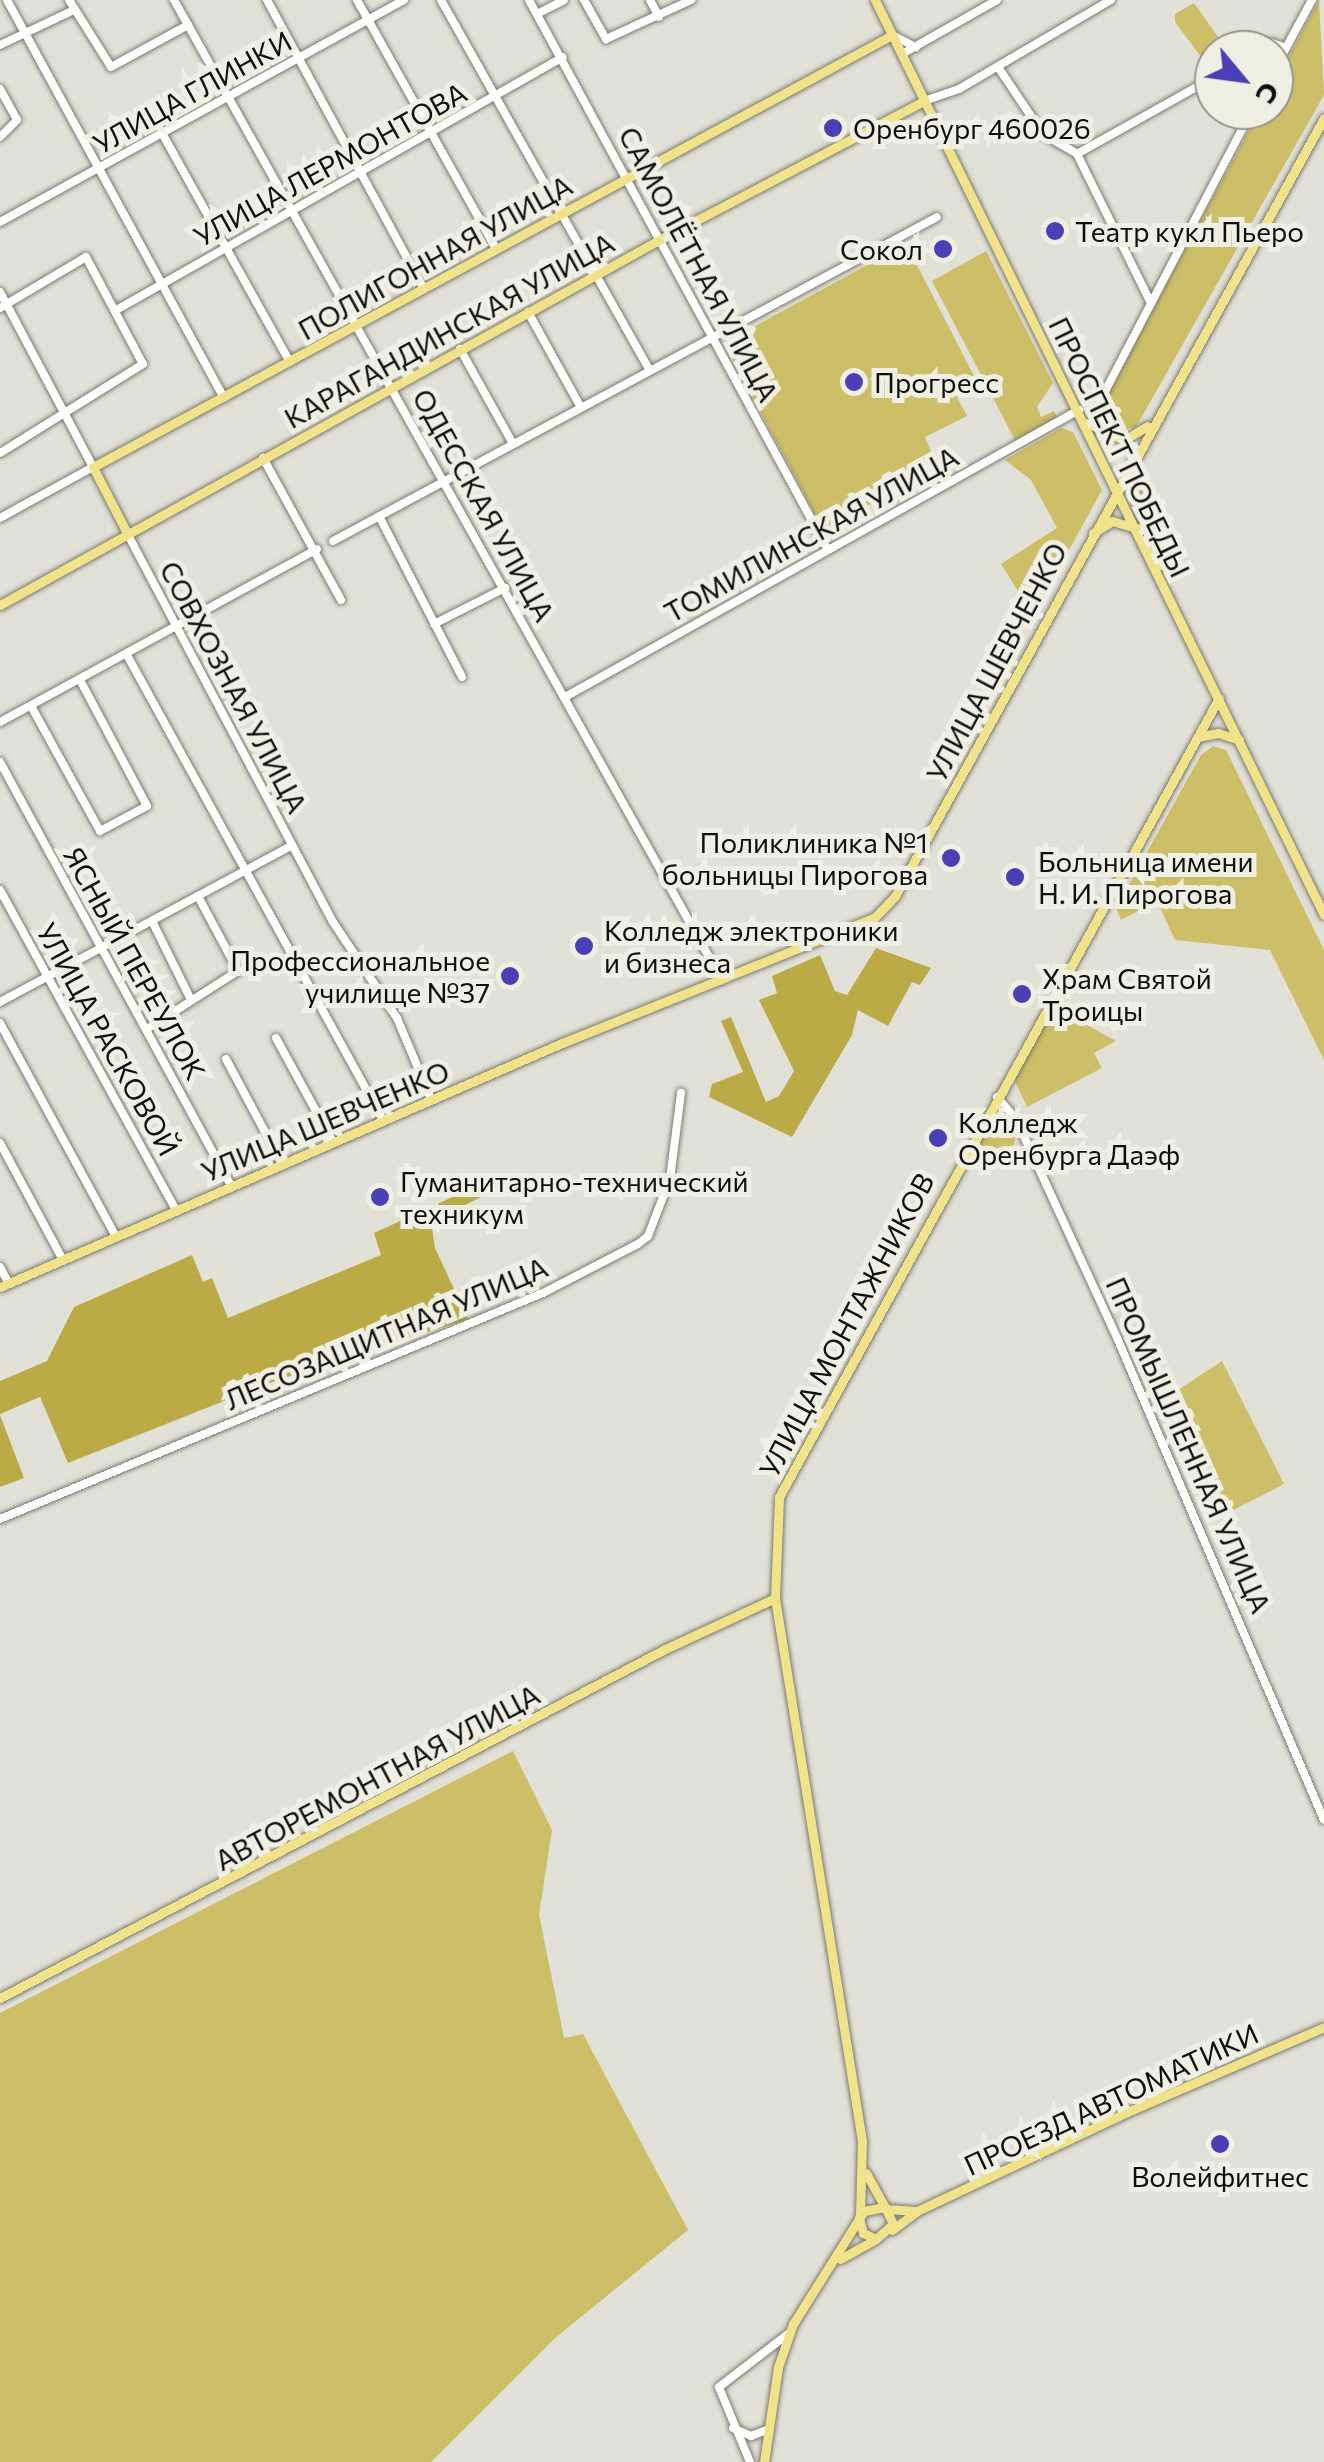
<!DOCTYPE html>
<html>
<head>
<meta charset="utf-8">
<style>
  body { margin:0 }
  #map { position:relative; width:1324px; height:2462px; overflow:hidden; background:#e2e1d7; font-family:Commissioner,sans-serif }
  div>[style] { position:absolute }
  .green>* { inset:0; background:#ccbf67 }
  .round { border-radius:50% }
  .forest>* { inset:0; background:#baab47 }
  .roads { filter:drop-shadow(0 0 2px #7b7a71) drop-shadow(0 0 2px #7b7a71) }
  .minor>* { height:8px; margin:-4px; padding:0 4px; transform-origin:4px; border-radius:4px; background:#fff }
  .major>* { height:9px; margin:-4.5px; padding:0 4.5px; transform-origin:4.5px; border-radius:4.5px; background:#f0e38a }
  .dots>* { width:28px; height:28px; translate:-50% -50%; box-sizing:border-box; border:5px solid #f0efe4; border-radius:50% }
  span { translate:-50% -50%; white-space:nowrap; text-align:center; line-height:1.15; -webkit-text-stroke:10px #f0efe4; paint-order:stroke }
  .street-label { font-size:28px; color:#0f0f0b }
  .poi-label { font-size:28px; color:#0f0f0b }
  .left { translate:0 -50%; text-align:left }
  .right { translate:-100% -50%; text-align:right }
  .north { position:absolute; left:1194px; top:30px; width:100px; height:100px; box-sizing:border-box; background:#f0efe4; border:2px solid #96958d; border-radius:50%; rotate:119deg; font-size:28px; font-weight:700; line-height:40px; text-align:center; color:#0f0f0b }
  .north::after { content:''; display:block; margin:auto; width:35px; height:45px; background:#4b3fb6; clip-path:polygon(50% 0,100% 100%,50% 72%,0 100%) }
</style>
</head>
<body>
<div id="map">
  <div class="green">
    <div style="clip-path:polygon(1319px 0,1324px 95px,1136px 427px,1111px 432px,1094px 419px,1260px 110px,1274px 110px,1274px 85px)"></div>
    <div style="clip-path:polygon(1194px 3px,1226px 48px,1214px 50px,1208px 66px,1175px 22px,1175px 14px)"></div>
    <div style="clip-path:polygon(906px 244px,974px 376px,952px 387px,967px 416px,925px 437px,934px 458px,912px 469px,917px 479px,823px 529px,724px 343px)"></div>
    <div style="clip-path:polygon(986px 251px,1053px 383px,1037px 407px,1041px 417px,1054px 411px,1058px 419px,1015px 440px,932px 281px)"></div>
    <div style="clip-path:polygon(1061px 428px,1073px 432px,1102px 490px,1033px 615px,1001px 564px,1057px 528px,1031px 480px,1005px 460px)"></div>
    <div style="clip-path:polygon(1213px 746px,1226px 750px,1324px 950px,1324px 1060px,1270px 950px,1175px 940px,1157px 901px,1121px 920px,1116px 908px,1201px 755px)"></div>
    <div style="clip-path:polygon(1053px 1006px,1116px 1041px,1094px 1053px,1102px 1068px,1027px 1107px,1014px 1079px)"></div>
    <div class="round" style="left:977px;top:1118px;width:38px;height:38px"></div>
    <div style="clip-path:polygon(1222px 1361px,1284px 1484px,1218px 1518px,1156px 1394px,1163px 1400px)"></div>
    <div style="clip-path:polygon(513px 1751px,552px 1830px,539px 1915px,564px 2038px,583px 2034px,688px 2230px,555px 2338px,431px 2462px,0 2462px,0 2013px)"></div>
  </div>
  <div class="forest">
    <div style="clip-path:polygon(876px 948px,931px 968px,920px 985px,912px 982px,888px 1026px,858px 1010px,852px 1035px,792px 1137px,709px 1097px,712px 1084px,743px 1072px,721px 1021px,731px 1017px,766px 1102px,779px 1096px,794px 1071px,759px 1000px,777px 993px,772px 976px,820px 955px,835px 991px,847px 995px)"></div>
    <div style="clip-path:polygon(481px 1184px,487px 1194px,431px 1222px,435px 1248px,468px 1319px,272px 1382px,68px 1463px,40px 1397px,0 1414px,0 1381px,47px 1361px,74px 1307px,192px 1255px,203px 1282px,212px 1278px,228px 1318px,381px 1255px,374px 1233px)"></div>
    <div style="clip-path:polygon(0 1415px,24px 1478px,0 1487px)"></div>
  </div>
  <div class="roads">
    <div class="minor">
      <div style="left:7px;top:0;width:453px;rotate:61.4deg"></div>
      <div style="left:69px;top:0;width:79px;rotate:57.9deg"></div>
      <div style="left:111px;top:67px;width:88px;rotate:-28.6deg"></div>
      <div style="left:174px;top:0;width:1123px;rotate:60.79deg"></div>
      <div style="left:267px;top:0;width:329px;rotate:61.5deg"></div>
      <div style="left:357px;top:0;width:285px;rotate:60.8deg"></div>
      <div style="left:441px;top:0;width:422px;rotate:60.6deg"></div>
      <div style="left:529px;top:0;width:626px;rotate:61.47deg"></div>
      <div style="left:584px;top:0;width:45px;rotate:60.6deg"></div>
      <div style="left:606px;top:39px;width:94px;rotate:-24.6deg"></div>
      <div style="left:650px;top:0;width:19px;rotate:62deg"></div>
      <div style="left:537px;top:14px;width:30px;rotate:-27deg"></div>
      <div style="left:892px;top:35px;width:27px;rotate:27deg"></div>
      <div style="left:0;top:45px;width:82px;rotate:-25.3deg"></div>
      <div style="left:1260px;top:50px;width:14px;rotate:-30deg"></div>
      <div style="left:1272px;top:43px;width:15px;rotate:20deg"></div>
      <div style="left:902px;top:54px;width:109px;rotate:-29.6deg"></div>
      <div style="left:998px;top:67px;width:81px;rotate:56.1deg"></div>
      <div style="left:1043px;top:134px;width:39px;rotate:30deg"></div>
      <div style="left:1077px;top:154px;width:166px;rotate:63.6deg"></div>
      <div style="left:1274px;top:70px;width:80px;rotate:-61.5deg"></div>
      <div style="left:0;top:89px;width:35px;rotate:61deg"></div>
      <div style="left:17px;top:120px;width:24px;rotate:135deg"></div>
      <div style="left:924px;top:101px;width:37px;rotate:-19deg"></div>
      <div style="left:959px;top:89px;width:176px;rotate:-30.4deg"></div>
      <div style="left:163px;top:135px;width:260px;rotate:60.8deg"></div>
      <div style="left:1077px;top:154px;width:157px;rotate:-29.3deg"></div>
      <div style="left:0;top:222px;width:461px;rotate:-28.8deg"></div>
      <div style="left:0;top:292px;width:198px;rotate:62deg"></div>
      <div style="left:93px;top:467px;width:106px;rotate:151.3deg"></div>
      <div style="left:0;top:308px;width:100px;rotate:-30.7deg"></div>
      <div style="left:86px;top:257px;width:121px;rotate:62deg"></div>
      <div style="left:143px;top:364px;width:168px;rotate:148.1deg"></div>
      <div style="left:118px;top:309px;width:511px;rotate:-29.52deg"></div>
      <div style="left:528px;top:312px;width:107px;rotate:61deg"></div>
      <div style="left:460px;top:349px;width:107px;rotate:60.8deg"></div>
      <div style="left:1100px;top:401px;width:328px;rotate:-62.4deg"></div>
      <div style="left:263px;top:458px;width:162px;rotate:61.2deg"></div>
      <div style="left:379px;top:516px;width:181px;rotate:62.7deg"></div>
      <div style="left:127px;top:533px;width:440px;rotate:62.1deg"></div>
      <div style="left:333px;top:922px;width:115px;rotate:56.3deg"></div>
      <div style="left:397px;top:1018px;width:88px;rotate:67.2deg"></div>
      <div style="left:333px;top:541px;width:685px;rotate:-28.21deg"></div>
      <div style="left:434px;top:624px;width:80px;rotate:-26.9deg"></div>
      <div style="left:127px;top:655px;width:531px;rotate:61.17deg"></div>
      <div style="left:565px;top:697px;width:589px;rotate:-29.18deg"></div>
      <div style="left:31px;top:706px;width:143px;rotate:61.1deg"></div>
      <div style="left:100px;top:831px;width:53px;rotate:-28deg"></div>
      <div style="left:147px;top:806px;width:143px;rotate:-118deg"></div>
      <div style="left:0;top:722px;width:361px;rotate:-28.6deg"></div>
      <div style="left:0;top:762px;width:483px;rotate:61.4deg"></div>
      <div style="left:0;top:890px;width:365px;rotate:61.2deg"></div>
      <div style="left:152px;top:921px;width:86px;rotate:63.7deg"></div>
      <div style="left:0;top:1002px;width:330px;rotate:-28.2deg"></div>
      <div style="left:0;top:1023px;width:243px;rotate:61.5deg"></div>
      <div style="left:147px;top:1029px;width:108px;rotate:-32.5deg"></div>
      <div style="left:238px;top:971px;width:85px;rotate:-118.1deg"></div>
      <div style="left:276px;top:1038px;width:119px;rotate:61.3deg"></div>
      <div style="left:226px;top:1059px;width:119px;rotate:61.9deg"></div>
      <div style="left:997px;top:1097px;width:29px;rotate:49deg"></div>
      <div style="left:1016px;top:1119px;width:243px;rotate:65.2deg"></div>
      <div style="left:1118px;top:1340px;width:522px;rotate:66.77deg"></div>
      <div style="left:0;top:1143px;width:133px;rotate:61.7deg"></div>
      <div style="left:0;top:1267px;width:19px;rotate:62deg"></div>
      <div style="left:0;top:1519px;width:588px;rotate:-22.6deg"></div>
      <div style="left:543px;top:1293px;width:107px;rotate:-27.3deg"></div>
      <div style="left:638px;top:1244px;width:13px;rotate:-39deg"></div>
      <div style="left:648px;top:1236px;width:61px;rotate:-68.9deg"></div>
      <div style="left:670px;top:1179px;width:87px;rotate:-82.7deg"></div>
      <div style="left:733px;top:2428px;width:20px;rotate:24deg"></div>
      <div style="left:751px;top:2436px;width:19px;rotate:-21deg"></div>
      <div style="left:750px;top:2462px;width:81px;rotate:-112.5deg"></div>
      <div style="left:719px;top:2387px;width:87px;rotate:-37.5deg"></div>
    </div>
    <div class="major">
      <div style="left:875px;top:0;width:1019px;rotate:63.86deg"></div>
      <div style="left:1087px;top:423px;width:41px;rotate:24.7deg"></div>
      <div style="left:1124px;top:440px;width:27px;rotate:-31deg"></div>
      <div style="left:1132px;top:461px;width:23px;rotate:90deg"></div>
      <div style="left:1132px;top:484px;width:86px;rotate:72.4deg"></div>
      <div style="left:127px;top:533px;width:74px;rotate:-117.3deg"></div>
      <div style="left:93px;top:467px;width:908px;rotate:-28.4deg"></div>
      <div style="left:1093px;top:533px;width:22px;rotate:-32deg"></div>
      <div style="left:1112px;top:521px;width:26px;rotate:16deg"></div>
      <div style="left:0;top:605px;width:753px;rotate:-28.98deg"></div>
      <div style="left:659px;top:240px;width:299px;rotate:-27.7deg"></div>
      <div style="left:1197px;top:737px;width:21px;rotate:-11deg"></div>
      <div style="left:1218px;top:733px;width:22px;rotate:18deg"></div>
      <div style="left:0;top:1287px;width:613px;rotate:-23.47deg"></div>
      <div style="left:562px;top:1043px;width:337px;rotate:-21.9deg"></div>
      <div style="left:875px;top:917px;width:29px;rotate:-46deg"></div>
      <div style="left:895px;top:896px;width:888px;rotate:-61.13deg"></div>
      <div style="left:0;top:1998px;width:749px;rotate:-27.69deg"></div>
      <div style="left:663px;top:1650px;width:123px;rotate:-24.9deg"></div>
      <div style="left:866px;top:2173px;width:39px;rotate:61deg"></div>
      <div style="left:887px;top:2209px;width:30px;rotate:4deg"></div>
      <div style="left:860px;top:2215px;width:74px;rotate:-88.5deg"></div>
      <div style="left:862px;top:2141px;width:550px;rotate:-99.1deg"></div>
      <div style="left:775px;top:1598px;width:101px;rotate:-87.7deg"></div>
      <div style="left:779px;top:1497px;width:912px;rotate:-61.16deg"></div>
      <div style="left:892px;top:2230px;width:31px;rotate:-37deg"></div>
      <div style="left:917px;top:2211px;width:232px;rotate:-25.2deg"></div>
      <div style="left:1127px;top:2112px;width:215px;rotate:-23.3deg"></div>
      <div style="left:840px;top:2259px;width:39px;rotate:-29deg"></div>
      <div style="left:764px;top:2462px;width:96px;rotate:-81.6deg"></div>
      <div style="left:778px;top:2367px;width:46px;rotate:-70.8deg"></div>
      <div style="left:793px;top:2324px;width:133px;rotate:-57.9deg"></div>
      <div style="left:864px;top:2211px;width:21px;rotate:-11deg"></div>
      <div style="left:885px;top:2207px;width:19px;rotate:65deg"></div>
      <div style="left:893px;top:2224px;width:23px;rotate:139deg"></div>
      <div style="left:876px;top:2239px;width:14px;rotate:-155deg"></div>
      <div style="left:863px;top:2233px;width:16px;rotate:-105deg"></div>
    </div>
  </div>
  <div class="dots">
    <div style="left:833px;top:128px;background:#4b3fb6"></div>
    <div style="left:1055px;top:231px;background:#4b3fb6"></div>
    <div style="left:943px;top:249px;background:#4b3fb6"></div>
    <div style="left:854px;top:382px;background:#4b3fb6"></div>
    <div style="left:951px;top:858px;background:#4b3fb6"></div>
    <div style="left:1015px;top:877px;background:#4b3fb6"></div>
    <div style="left:584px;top:946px;background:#4b3fb6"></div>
    <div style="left:510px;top:976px;background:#4b3fb6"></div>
    <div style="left:1022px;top:994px;background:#4b3fb6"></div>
    <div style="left:938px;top:1138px;background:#4b3fb6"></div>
    <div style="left:380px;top:1197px;background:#4b3fb6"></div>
    <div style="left:1220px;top:2144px;background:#4b3fb6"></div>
  </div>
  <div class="street-label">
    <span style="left:192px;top:92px;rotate:-29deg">УЛИЦА ГЛИНКИ</span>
    <span style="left:330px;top:164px;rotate:-29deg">УЛИЦА ЛЕРМОНТОВА</span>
    <span style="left:435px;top:257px;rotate:-29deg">ПОЛИГОННАЯ УЛИЦА</span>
    <span style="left:699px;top:264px;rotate:62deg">САМОЛЁТНАЯ УЛИЦА</span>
    <span style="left:449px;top:330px;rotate:-29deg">КАРАГАНДИНСКАЯ УЛИЦА</span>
    <span style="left:1120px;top:447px;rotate:64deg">ПРОСПЕКТ ПОБЕДЫ</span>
    <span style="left:484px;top:505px;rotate:61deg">ОДЕССКАЯ УЛИЦА</span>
    <span style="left:811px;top:534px;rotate:-29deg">ТОМИЛИНСКАЯ УЛИЦА</span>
    <span style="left:996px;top:662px;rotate:-62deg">УЛИЦА ШЕВЧЕНКО</span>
    <span style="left:234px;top:687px;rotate:62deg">СОВХОЗНАЯ УЛИЦА</span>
    <span style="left:135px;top:963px;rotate:61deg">ЯСНЫЙ ПЕРЕУЛОК</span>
    <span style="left:108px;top:1039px;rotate:61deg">УЛИЦА РАСКОВОЙ</span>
    <span style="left:325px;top:1121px;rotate:-23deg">УЛИЦА ШЕВЧЕНКО</span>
    <span style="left:846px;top:1325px;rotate:-62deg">УЛИЦА МОНТАЖНИКОВ</span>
    <span style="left:386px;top:1333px;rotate:-23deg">ЛЕСОЗАЩИТНАЯ УЛИЦА</span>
    <span style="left:1189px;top:1445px;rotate:66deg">ПРОМЫШЛЕННАЯ УЛИЦА</span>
    <span style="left:377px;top:1777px;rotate:-28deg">АВТОРЕМОНТНАЯ УЛИЦА</span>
    <span style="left:1111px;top:2099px;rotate:-25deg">ПРОЕЗД АВТОМАТИКИ</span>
  </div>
  <div class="poi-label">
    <span class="left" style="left:853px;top:128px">Оренбург 460026</span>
    <span class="left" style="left:1075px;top:231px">Театр кукл Пьеро</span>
    <span class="right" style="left:923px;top:249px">Сокол</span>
    <span class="left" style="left:874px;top:382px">Прогресс</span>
    <span class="right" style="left:928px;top:858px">Поликлиника №1<br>больницы Пирогова</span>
    <span class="left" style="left:1038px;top:877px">Больница имени<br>Н. И. Пирогова</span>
    <span class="left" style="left:604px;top:946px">Колледж электроники<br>и бизнеса</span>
    <span class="right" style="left:490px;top:976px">Профессиональное<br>училище №37</span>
    <span class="left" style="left:1042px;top:994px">Храм Святой<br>Троицы</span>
    <span class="left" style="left:958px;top:1138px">Колледж<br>Оренбурга Даэф</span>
    <span class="left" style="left:400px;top:1197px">Гуманитарно-технический<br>техникум</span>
    <span style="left:1220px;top:2176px">Волейфитнес</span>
  </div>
  <div class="north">С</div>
</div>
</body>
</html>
